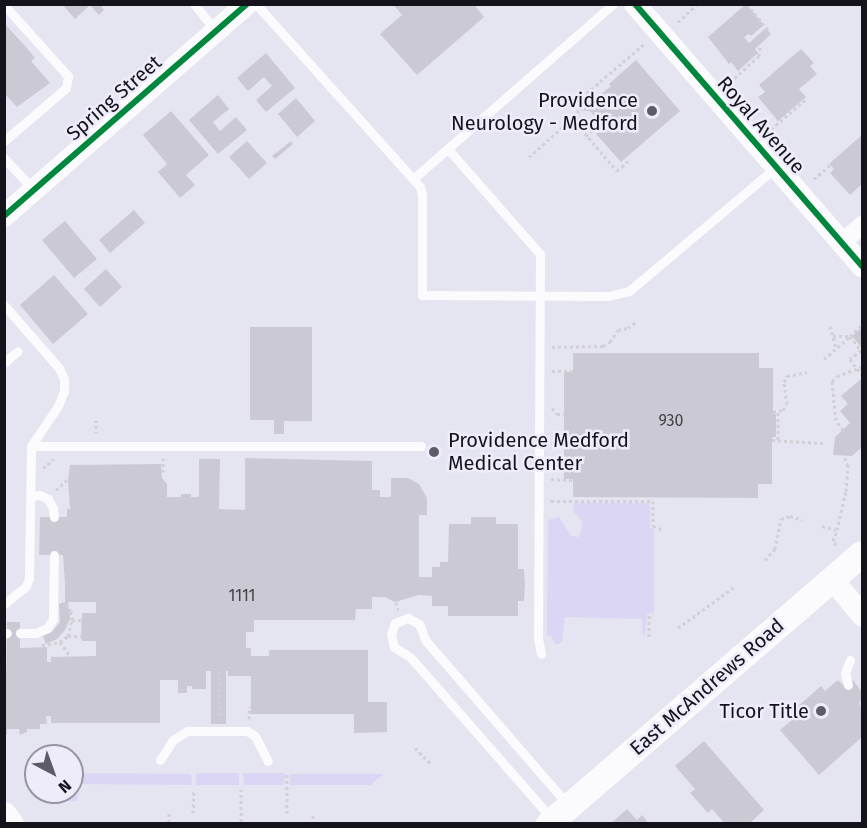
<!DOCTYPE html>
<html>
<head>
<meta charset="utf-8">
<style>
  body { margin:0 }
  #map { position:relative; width:867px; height:828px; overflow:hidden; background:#e5e4f1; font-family:"Fira Sans",sans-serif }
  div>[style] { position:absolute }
  .green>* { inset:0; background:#dad6f4 }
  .building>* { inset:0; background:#cbcad4 }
  .path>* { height:3px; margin-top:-1.5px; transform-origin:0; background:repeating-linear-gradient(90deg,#d1d0d5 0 3px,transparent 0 6px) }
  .service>* { height:9px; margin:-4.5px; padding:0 4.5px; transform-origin:4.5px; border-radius:4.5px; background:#fbfbfd }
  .minor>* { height:18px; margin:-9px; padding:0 9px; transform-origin:9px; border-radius:9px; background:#fbfbfd }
  .tertiary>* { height:22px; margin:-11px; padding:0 11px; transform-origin:11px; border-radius:11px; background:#fbfbfd }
  .secondary>* { height:26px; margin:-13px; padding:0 13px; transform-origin:13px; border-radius:13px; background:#fbfbfd }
  .cycleway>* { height:6px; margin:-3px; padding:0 3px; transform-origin:3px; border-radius:3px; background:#00873e }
  .dots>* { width:16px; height:16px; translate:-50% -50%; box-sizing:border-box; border:3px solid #eeecfb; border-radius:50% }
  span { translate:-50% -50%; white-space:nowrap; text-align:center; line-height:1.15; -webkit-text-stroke:5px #eeecfb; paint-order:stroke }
  .number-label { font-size:16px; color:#424149 }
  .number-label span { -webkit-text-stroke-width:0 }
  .street-label { font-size:20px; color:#14131b }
  .poi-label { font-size:20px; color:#14131b }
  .right { translate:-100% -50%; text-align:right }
  .left { translate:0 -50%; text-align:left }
  .frame { position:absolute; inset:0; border:6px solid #14131b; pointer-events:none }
  .north { position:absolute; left:24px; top:744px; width:60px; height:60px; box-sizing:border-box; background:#eeecfb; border:2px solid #9795a1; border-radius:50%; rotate:139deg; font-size:16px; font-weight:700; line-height:24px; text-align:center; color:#14131b }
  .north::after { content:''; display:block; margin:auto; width:21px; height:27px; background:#5d5c66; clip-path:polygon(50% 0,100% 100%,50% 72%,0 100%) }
</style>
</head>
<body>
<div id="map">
  <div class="green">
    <div style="clip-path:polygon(574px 503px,648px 503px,650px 505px,650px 528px,654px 528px,654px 613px,647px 614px,645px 635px,642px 634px,642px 619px,565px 617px,562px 642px,556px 645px,551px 636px,547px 636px,548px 520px,559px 517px,571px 536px,579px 537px,583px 522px,573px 511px)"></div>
    <div style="clip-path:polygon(72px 773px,191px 774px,192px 785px,78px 784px,77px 801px,61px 801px,54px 792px,72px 792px)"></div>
    <div style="clip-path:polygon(196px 773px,239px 773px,239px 785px,196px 785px)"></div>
    <div style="clip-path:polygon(285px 773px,284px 785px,244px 785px,243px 773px)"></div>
    <div style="clip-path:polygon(290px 774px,383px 774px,371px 785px,290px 785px)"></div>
  </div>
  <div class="building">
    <div style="clip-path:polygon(62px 4px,100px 4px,104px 10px,99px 15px,90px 5px,75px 19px)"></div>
    <div style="clip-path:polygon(393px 4px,478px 4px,476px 7px,484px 17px,417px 75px,380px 34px,402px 15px)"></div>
    <div style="clip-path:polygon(746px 4px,764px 25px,751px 36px,749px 34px,744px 37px,749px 43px,766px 28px,771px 34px,755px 49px,758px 53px,738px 71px,731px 62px,729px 64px,708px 37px)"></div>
    <div style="clip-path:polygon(4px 23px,26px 47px,35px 58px,31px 61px,50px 83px,17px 107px,4px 93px)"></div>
    <div style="clip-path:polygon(801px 49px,814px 63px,810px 66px,817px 74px,799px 89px,806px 97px,778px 121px,758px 97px,765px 92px,759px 85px)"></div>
    <div style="clip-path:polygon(266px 53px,295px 88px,266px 112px,256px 100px,272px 86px,264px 77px,248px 91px,237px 78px)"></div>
    <div style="clip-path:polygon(636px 60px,680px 111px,621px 162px,596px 134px,604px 127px,590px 111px,577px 110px,577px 97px,597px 98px,611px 86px,609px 84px)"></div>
    <div style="clip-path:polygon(218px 95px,229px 109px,213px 122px,220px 131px,236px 117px,247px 130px,218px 154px,189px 120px)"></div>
    <div style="clip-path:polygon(296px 98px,315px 121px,297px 137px,278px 114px)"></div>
    <div style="clip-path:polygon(171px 111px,209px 155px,186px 175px,195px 185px,180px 198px,158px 172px,167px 164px,143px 135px)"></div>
    <div style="clip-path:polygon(862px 135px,862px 184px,850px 195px,830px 173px,834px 169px,829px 164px)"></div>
    <div style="clip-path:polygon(247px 141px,267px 163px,249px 179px,229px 157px)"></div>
    <div style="clip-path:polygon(291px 141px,293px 144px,275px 159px,272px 156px)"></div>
    <div style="clip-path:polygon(134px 210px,145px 223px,110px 253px,99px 240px)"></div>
    <div style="clip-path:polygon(65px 221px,97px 259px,74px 278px,42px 240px)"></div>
    <div style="clip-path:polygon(106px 269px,122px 287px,100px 307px,84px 289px)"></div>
    <div style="clip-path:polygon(54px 275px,88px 314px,53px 344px,20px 305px)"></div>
    <div style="clip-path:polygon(250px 327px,312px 327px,312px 421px,284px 421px,284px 434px,274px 434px,274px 420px,250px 420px)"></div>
    <div style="clip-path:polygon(860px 329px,862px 332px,862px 348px,852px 336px)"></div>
    <div style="clip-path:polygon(573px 353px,759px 353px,759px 368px,773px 368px,773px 414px,776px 414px,776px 437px,772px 437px,772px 484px,758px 484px,758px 498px,573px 497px,573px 479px,564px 479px,564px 372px,573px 372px)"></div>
    <div style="clip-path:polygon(862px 378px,862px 447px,852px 456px,833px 455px,835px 437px,850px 423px,840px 411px,848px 404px,841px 396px)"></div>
    <div style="clip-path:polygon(245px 458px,372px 461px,372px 490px,380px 490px,380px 497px,391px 497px,391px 478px,408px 478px,419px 484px,427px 498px,427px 515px,419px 515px,419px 577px,432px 577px,432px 567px,440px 567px,440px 562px,448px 562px,449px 524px,471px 524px,471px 517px,496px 517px,496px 524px,518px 524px,518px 569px,524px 569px,525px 585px,524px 601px,518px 601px,518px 616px,448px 616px,448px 606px,432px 606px,432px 596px,419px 595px,395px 602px,385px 597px,372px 597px,372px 609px,356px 609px,355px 620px,254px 620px,254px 632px,246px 632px,246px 648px,251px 648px,251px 656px,269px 656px,269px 650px,368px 650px,368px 702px,387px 702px,387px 732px,354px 733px,354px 714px,251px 714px,251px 676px,228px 676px,228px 671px,226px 671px,226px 724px,211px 724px,211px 671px,206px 671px,206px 689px,192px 689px,192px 686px,187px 686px,187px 693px,178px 693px,178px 680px,160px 680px,160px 723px,51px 723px,51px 716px,46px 716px,47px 724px,40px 724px,40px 729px,27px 729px,27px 732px,20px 735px,19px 729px,7px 729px,7px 734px,5px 734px,7px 622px,20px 622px,20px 648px,47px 647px,47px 662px,51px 662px,51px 657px,96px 656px,96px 641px,82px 641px,81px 636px,82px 613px,96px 613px,96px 602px,68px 602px,70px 619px,65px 630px,57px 639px,46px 644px,43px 636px,52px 632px,60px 622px,59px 604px,65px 602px,65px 584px,63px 555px,39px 555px,40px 517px,67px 517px,67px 509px,70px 509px,68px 479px,70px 465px,161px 464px,162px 478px,167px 484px,167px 497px,181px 497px,181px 494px,191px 494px,191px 497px,199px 497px,199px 459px,220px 459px,219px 509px,245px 510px)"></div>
    <div style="clip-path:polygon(838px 680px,845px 687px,853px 680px,862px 692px,862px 700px,859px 703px,862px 708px,862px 737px,819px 775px,780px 730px,800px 713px,796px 708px,821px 686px,825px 691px)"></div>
    <div style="clip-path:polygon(704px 741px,764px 810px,749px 824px,725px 824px,712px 809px,708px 813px,690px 793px,695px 789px,675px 766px)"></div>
    <div style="clip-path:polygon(627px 809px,637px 820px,642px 815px,649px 824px,610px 824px)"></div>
  </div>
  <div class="path">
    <div style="left:747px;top:4px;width:35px;rotate:51deg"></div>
    <div style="left:678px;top:22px;width:26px;rotate:-43deg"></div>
    <div style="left:730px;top:82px;width:39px;rotate:-42deg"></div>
    <div style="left:759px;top:56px;width:12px;rotate:-85deg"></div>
    <div style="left:582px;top:97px;width:82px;rotate:-40.5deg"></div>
    <div style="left:578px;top:110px;width:14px;rotate:94deg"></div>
    <div style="left:577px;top:124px;width:62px;rotate:49.6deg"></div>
    <div style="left:617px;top:171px;width:18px;rotate:-41deg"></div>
    <div style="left:771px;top:129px;width:45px;rotate:-40.5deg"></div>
    <div style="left:586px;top:136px;width:20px;rotate:-41deg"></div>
    <div style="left:529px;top:157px;width:63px;rotate:-41.8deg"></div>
    <div style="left:814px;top:179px;width:21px;rotate:-41deg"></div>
    <div style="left:830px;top:326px;width:23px;rotate:75deg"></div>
    <div style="left:833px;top:336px;width:17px"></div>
    <div style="left:850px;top:336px;width:16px;rotate:-43deg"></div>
    <div style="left:552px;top:347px;width:51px;rotate:-1.1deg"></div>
    <div style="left:603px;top:346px;width:8px;rotate:-30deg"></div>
    <div style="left:610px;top:342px;width:14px;rotate:-56deg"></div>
    <div style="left:618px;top:330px;width:10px;rotate:-11deg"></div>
    <div style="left:628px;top:328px;width:11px;rotate:-38deg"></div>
    <div style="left:861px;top:350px;width:14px;rotate:141deg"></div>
    <div style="left:850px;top:359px;width:20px;rotate:53deg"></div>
    <div style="left:824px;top:359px;width:35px;rotate:-41deg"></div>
    <div style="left:850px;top:336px;width:20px;rotate:53deg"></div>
    <div style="left:552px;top:371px;width:21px"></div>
    <div style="left:552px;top:408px;width:8px;rotate:50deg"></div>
    <div style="left:557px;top:414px;width:8px"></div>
    <div style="left:773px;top:412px;width:10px;rotate:-11deg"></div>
    <div style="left:783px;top:410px;width:7px;rotate:-56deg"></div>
    <div style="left:787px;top:404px;width:22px;rotate:-98deg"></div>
    <div style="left:784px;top:382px;width:7px;rotate:-63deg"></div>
    <div style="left:787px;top:376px;width:20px;rotate:-11deg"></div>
    <div style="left:778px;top:412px;width:28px;rotate:90deg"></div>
    <div style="left:96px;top:420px;width:13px;rotate:90deg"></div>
    <div style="left:843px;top:430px;width:12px;rotate:-125deg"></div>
    <div style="left:836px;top:420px;width:39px;rotate:-96deg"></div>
    <div style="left:832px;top:381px;width:7px;rotate:-45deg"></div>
    <div style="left:837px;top:376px;width:27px;rotate:-20deg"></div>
    <div style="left:772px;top:440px;width:51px;rotate:3.4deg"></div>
    <div style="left:552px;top:445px;width:8px;rotate:-50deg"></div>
    <div style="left:557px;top:439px;width:8px"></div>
    <div style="left:861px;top:449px;width:1px;rotate:45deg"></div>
    <div style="left:43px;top:468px;width:14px;rotate:-39deg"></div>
    <div style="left:163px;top:472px;width:14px;rotate:-90deg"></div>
    <div style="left:551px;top:479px;width:22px;rotate:3deg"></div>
    <div style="left:56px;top:490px;width:16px;rotate:-43deg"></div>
    <div style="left:551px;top:499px;width:2px;rotate:90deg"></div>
    <div style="left:551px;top:501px;width:102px"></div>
    <div style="left:653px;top:501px;width:25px;rotate:90deg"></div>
    <div style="left:653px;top:526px;width:12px;rotate:20deg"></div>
    <div style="left:822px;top:526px;width:16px;rotate:15deg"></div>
    <div style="left:837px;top:530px;width:40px;rotate:-77deg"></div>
    <div style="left:846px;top:491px;width:25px;rotate:-85deg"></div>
    <div style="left:848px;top:466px;width:11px;rotate:-112deg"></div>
    <div style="left:836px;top:545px;width:5px;rotate:-127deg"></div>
    <div style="left:833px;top:541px;width:12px;rotate:-70deg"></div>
    <div style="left:765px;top:560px;width:15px;rotate:-48deg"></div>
    <div style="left:775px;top:549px;width:31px;rotate:-79deg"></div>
    <div style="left:781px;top:519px;width:9px;rotate:-18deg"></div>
    <div style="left:790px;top:516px;width:13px;rotate:18deg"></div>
    <div style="left:396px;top:602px;width:8px;rotate:76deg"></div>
    <div style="left:649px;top:615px;width:22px;rotate:90deg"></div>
    <div style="left:72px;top:620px;width:10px"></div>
    <div style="left:678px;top:628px;width:69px;rotate:-36.2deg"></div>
    <div style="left:68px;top:636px;width:13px"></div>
    <div style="left:60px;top:642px;width:17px;rotate:54deg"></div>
    <div style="left:42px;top:645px;width:18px;rotate:-9deg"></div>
    <div style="left:60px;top:642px;width:10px;rotate:-37deg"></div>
    <div style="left:68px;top:636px;width:16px;rotate:-76deg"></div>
    <div style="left:72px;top:620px;width:9px;rotate:-96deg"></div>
    <div style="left:71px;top:611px;width:9px;rotate:-131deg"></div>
    <div style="left:219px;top:671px;width:46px;rotate:90deg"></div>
    <div style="left:249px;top:719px;width:13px;rotate:-86deg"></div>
    <div style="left:415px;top:748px;width:24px;rotate:45deg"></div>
    <div style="left:241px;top:789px;width:35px;rotate:90deg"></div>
    <div style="left:169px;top:813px;width:11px;rotate:90deg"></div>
    <div style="left:193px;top:813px;width:23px;rotate:-88deg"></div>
    <div style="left:287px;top:813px;width:40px;rotate:-90deg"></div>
    <div style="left:313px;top:824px;width:11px;rotate:-90deg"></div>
  </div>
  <div class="service">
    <div style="left:194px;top:4px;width:35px;rotate:51deg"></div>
    <div style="left:256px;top:4px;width:246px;rotate:48.1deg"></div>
    <div style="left:420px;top:187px;width:7px;rotate:74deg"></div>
    <div style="left:422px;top:194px;width:101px;rotate:90deg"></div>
    <div style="left:422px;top:295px;width:187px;rotate:0.3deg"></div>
    <div style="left:609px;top:296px;width:21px;rotate:-14deg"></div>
    <div style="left:629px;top:291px;width:192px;rotate:-40.1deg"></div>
    <div style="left:4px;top:5px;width:96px;rotate:48deg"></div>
    <div style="left:68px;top:76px;width:12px;rotate:99deg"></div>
    <div style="left:66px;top:88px;width:82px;rotate:139.5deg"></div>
    <div style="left:448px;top:149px;width:140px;rotate:48.8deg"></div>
    <div style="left:540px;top:254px;width:384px;rotate:90.3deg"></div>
    <div style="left:538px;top:638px;width:16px;rotate:79deg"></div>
    <div style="left:4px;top:158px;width:44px;rotate:46.8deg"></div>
    <div style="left:413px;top:179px;width:266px;rotate:-41.2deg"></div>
    <div style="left:4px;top:305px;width:84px;rotate:48.9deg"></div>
    <div style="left:59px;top:368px;width:12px;rotate:66deg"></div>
    <div style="left:64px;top:379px;width:12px;rotate:90deg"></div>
    <div style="left:64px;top:391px;width:16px;rotate:112deg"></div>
    <div style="left:58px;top:406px;width:48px;rotate:124deg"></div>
    <div style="left:4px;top:363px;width:18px;rotate:-41deg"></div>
    <div style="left:31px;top:496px;width:9px;rotate:-6deg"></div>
    <div style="left:40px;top:495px;width:9px;rotate:27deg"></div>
    <div style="left:48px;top:499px;width:10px;rotate:61deg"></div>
    <div style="left:53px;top:508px;width:9px;rotate:84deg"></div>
    <div style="left:4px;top:604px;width:28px;rotate:-39deg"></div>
    <div style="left:26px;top:586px;width:9px;rotate:-69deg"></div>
    <div style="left:29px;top:578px;width:132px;rotate:-89.1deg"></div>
    <div style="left:31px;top:446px;width:390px"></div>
    <div style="left:20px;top:633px;width:16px"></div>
    <div style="left:36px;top:633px;width:12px;rotate:-24deg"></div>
    <div style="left:47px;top:628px;width:11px;rotate:-56deg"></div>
    <div style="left:53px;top:619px;width:64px;rotate:-89.1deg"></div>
    <div style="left:4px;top:634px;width:3px;rotate:-18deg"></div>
    <div style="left:848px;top:685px;width:12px;rotate:-104deg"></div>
    <div style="left:845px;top:673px;width:14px;rotate:-69deg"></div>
    <div style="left:160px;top:760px;width:24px;rotate:-57deg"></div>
    <div style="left:173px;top:740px;width:17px;rotate:-33deg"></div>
    <div style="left:187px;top:731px;width:60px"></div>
    <div style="left:247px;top:731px;width:9px;rotate:32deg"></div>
    <div style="left:255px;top:736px;width:28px;rotate:63deg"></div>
    <div style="left:552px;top:819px;width:215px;rotate:-131.2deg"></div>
    <div style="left:410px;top:657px;width:19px;rotate:-148deg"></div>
    <div style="left:394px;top:647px;width:13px;rotate:-103deg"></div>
    <div style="left:391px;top:634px;width:12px;rotate:-70deg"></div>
    <div style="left:395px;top:623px;width:14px;rotate:-21deg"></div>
    <div style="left:408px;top:618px;width:13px;rotate:29deg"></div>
    <div style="left:419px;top:624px;width:18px;rotate:68deg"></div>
    <div style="left:426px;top:641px;width:217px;rotate:49.1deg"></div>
  </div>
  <div class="minor">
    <div style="left:842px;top:243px;width:27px;rotate:-42deg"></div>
  </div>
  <div class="tertiary">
    <div style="left:635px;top:4px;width:347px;rotate:49.1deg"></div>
    <div style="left:4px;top:216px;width:322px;rotate:-41.1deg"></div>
    <div style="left:832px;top:579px;width:47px;rotate:50.2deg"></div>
  </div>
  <div class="secondary">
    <div style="left:4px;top:815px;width:11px;rotate:52deg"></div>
    <div style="left:549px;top:824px;width:413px;rotate:-40.8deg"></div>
  </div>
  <div class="cycleway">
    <div style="left:635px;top:4px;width:347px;rotate:49.1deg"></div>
    <div style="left:4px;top:216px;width:322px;rotate:-41.1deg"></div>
  </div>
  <div class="dots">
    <div style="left:652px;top:111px;background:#5d5c66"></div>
    <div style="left:434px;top:452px;background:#5d5c66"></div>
    <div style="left:821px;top:711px;background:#5d5c66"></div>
  </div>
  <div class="number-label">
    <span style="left:671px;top:421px">930</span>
    <span style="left:242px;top:596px">1111</span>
  </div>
  <div class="street-label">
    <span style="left:114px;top:98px;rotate:-41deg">Spring Street</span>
    <span style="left:761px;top:125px;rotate:49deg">Royal Avenue</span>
    <span style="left:707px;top:687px;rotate:-41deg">East McAndrews Road</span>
  </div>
  <div class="poi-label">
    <span class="right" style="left:638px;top:112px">Providence<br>Neurology - Medford</span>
    <span class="left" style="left:448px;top:452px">Providence Medford<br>Medical Center</span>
    <span class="right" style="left:809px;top:711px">Ticor Title</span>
  </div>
  <div class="frame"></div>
  <div class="north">N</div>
</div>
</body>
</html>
